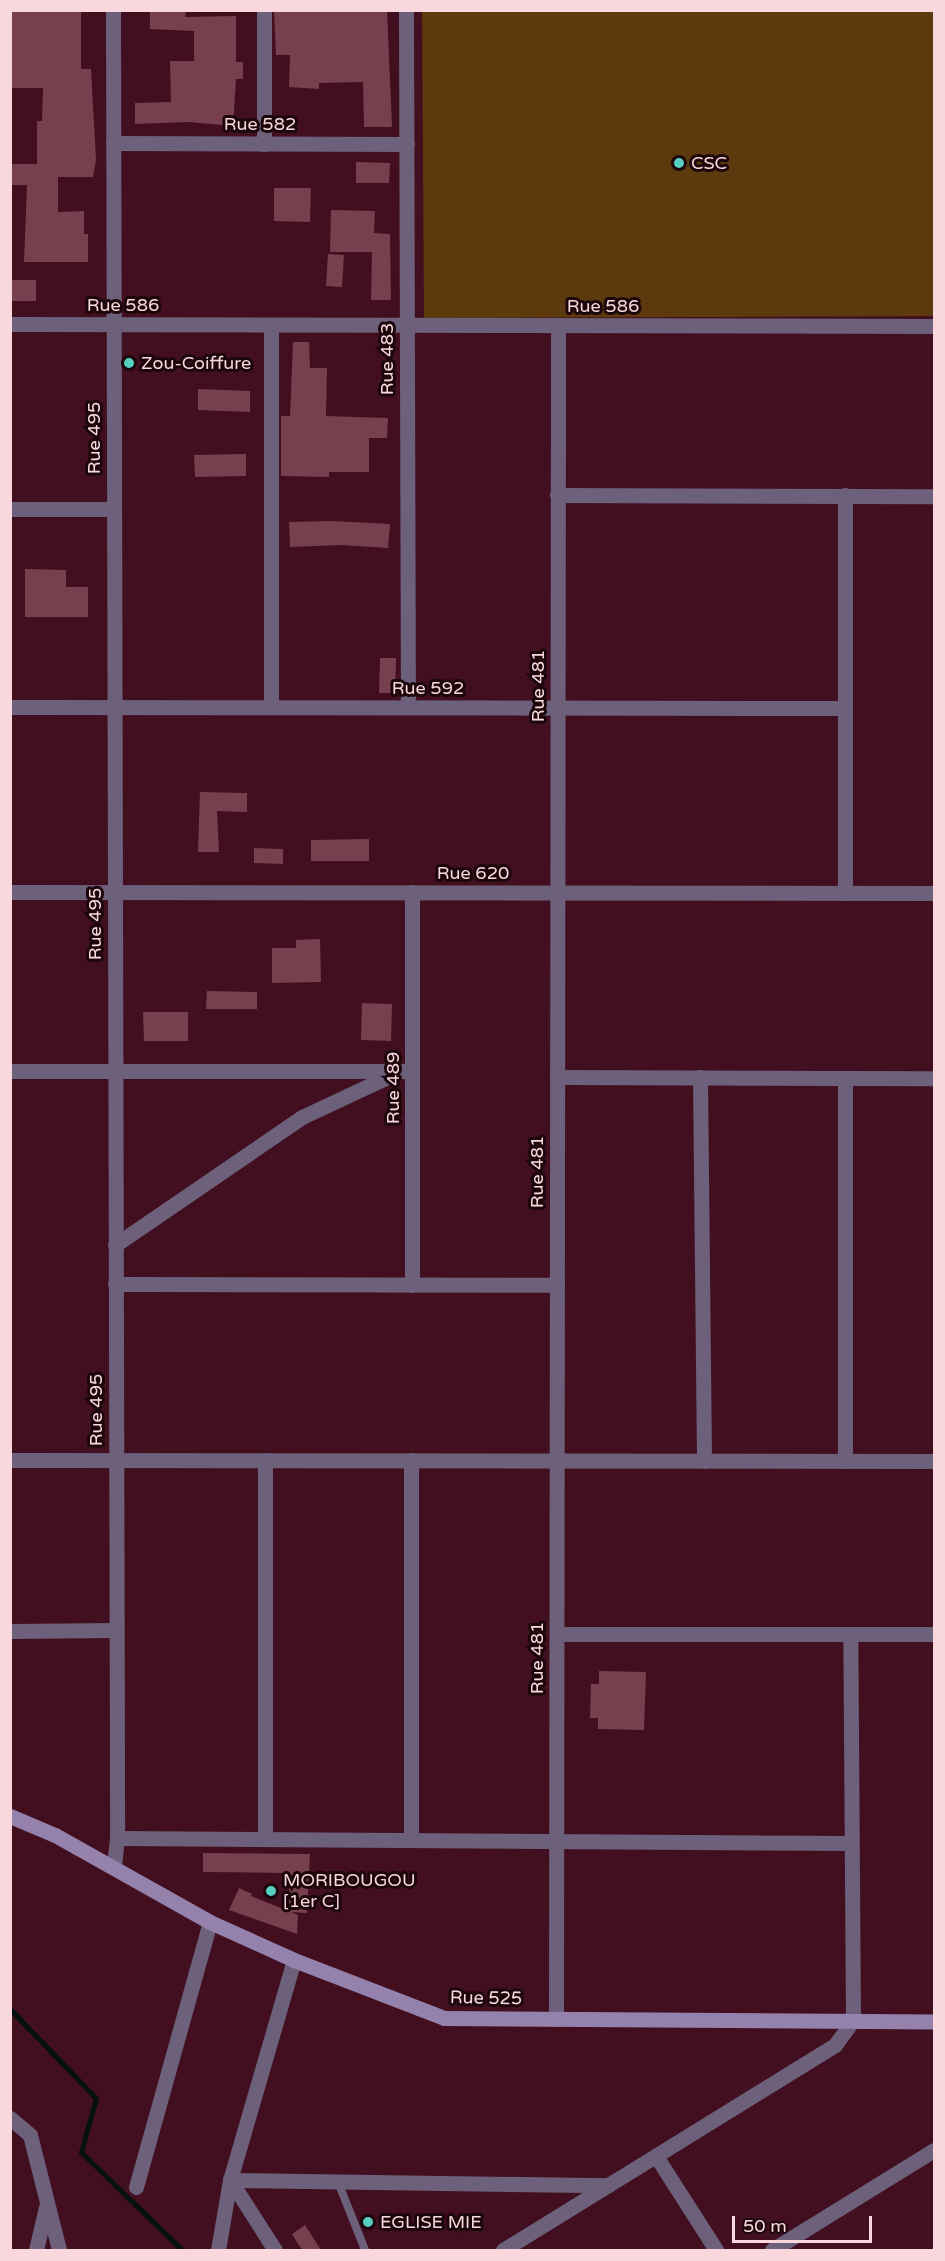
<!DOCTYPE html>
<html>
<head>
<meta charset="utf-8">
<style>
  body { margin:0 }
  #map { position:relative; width:945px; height:2261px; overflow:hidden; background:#410f1f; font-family:"Varela Round",sans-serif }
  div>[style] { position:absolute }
  .green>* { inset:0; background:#5d390e }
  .stream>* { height:5px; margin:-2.5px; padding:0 2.5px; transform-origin:2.5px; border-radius:2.5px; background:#05110f }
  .building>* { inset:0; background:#78404e }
  .service>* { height:8px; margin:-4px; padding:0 4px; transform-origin:4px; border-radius:4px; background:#6c607a }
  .minor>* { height:15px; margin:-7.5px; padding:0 7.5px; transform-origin:7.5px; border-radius:7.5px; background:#6c607a }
  .secondary>* { height:15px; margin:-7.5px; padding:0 7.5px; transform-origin:7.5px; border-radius:7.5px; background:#9582ac }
  .dots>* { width:16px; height:16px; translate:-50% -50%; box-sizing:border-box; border:3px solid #1b060b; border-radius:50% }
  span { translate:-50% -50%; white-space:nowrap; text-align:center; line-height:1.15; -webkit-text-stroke:6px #1b060b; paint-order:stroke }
  .street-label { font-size:18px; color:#f9d7dd }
  .poi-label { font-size:18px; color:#f9d7dd }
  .left { translate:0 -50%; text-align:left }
  .frame { position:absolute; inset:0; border:12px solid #f9d7dd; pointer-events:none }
  .scale { position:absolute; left:732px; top:2216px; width:140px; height:27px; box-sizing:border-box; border:3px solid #f9d7dd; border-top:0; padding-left:8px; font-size:18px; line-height:21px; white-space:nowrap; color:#f9d7dd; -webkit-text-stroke:4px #1b060b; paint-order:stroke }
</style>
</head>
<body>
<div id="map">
  <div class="green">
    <div style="clip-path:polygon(422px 11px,934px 11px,934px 316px,424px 318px)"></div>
  </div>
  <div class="stream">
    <div style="left:10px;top:2009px;width:124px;rotate:46deg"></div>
    <div style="left:96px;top:2098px;width:56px;rotate:105.5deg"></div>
    <div style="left:81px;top:2152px;width:141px;rotate:44.1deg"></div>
  </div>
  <div class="building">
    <div style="clip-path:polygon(10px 10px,81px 10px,81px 69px,91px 69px,96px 160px,93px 177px,58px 177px,58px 212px,84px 211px,84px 234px,88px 234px,88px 262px,24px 262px,27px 185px,10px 185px,10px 164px,37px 164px,37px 121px,42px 121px,43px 88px,10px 88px)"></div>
    <div style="clip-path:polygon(150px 10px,186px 10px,185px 17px,236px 16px,236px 62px,243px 62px,243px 79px,236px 79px,233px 126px,188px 122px,135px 124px,135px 103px,171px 102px,170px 61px,194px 61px,194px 31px,150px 29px)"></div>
    <div style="clip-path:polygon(274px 10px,387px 10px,392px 127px,364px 127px,363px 82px,319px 83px,319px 89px,289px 87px,290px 55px,276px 55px)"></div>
    <div style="clip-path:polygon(356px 162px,390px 163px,389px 183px,356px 183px)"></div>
    <div style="clip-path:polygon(274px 188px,311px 188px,310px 222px,274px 221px)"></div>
    <div style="clip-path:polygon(331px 210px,375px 211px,374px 233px,390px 234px,391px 300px,371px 300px,372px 252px,330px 252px)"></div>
    <div style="clip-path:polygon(328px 254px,344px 255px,342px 287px,326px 286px)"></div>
    <div style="clip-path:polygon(10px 280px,36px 280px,36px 301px,10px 301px)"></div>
    <div style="clip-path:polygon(293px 342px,309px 342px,310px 368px,327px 368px,326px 416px,388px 418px,387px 438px,369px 438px,369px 472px,329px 472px,329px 477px,281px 476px,281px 416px,290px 416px)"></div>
    <div style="clip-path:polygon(198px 389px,250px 391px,250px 412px,198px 410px)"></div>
    <div style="clip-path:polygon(246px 454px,246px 476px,195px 477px,194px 455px)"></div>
    <div style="clip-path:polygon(332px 521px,390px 524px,388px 548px,341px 545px,290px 547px,289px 522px)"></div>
    <div style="clip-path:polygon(25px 569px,66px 570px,66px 587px,88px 587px,88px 617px,25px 617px)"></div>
    <div style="clip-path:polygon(380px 658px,396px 658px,395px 693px,379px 693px)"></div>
    <div style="clip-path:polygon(200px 792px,247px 793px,247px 812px,217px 811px,219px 852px,198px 852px)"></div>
    <div style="clip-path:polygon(369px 839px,369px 861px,311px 861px,311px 840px)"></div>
    <div style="clip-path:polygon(254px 848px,283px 849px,283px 864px,254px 863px)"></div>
    <div style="clip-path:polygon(320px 939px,321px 982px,272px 983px,272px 948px,296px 948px,296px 940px)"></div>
    <div style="clip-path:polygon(207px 991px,257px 992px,257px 1009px,206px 1009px)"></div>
    <div style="clip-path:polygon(362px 1003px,392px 1004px,391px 1041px,361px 1040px)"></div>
    <div style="clip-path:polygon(143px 1012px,188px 1012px,188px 1041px,144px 1041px)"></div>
    <div style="clip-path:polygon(599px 1671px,646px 1672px,644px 1730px,598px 1729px,598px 1718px,590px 1718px,591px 1684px,599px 1684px)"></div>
    <div style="clip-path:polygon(203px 1853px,310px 1854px,307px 1913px,291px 1912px,298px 1915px,297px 1934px,229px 1910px,239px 1888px,252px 1894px,251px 1896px,288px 1911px,290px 1873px,203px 1872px)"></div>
    <div style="clip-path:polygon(305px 2225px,321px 2250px,302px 2250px,292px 2234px)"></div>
  </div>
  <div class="service">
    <div style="left:338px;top:2182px;width:73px;rotate:68.3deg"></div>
  </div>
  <div class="minor">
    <div style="left:113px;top:10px;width:1828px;rotate:89.87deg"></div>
    <div style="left:117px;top:1838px;width:28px;rotate:96deg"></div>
    <div style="left:406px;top:10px;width:697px;rotate:89.84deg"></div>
    <div style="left:113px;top:143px;width:294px;rotate:0.2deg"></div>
    <div style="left:264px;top:144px;width:134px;rotate:-90deg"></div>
    <div style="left:10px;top:324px;width:924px;rotate:0.12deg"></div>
    <div style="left:557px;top:495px;width:377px;rotate:0.2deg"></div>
    <div style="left:10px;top:509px;width:104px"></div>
    <div style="left:10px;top:707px;width:835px;rotate:0.07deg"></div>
    <div style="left:271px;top:707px;width:382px;rotate:-90deg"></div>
    <div style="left:10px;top:892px;width:924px;rotate:0.06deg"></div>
    <div style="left:845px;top:893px;width:398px;rotate:-90deg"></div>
    <div style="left:10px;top:1071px;width:402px"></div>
    <div style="left:557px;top:1077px;width:377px;rotate:0.2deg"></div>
    <div style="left:700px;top:1077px;width:384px;rotate:89.4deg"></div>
    <div style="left:115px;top:1245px;width:227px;rotate:-34.4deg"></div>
    <div style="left:302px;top:1117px;width:104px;rotate:-25.1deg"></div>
    <div style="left:115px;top:1284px;width:442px;rotate:0.1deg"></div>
    <div style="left:412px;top:1285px;width:393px;rotate:-90deg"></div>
    <div style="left:10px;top:1460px;width:924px;rotate:0.06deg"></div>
    <div style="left:845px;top:1461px;width:383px;rotate:-90deg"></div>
    <div style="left:10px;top:1631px;width:106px;rotate:-0.5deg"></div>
    <div style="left:557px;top:1634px;width:377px"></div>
    <div style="left:117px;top:1838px;width:734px;rotate:0.39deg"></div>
    <div style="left:265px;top:1839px;width:379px;rotate:-90deg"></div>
    <div style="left:411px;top:1840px;width:380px;rotate:-90deg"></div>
    <div style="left:556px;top:2019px;width:1694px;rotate:-89.93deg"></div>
    <div style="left:10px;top:2118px;width:26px;rotate:40deg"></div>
    <div style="left:30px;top:2135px;width:119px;rotate:75.8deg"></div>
    <div style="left:656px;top:2156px;width:112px;rotate:57.4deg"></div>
    <div style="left:230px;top:2180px;width:378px;rotate:0.8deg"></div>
    <div style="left:230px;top:2180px;width:83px;rotate:57.3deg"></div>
    <div style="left:136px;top:2187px;width:275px;rotate:-74.4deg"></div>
    <div style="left:36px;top:2250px;width:44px;rotate:-76.9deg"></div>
    <div style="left:218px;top:2250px;width:71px;rotate:-80.3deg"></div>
    <div style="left:230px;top:2180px;width:229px;rotate:-73.8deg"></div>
    <div style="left:503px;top:2250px;width:390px;rotate:-31.7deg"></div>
    <div style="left:835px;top:2045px;width:31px;rotate:-54deg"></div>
    <div style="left:853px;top:2020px;width:386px;rotate:-90.4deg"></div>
    <div style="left:772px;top:2250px;width:190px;rotate:-31.7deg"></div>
  </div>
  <div class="secondary">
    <div style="left:10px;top:1816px;width:49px;rotate:22.9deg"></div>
    <div style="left:55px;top:1835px;width:178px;rotate:29.3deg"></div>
    <div style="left:210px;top:1922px;width:92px;rotate:24.3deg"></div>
    <div style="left:294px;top:1960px;width:161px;rotate:21.1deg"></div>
    <div style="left:444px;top:2018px;width:490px;rotate:0.4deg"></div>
  </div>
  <div class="dots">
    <div style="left:679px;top:163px;background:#58cec0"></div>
    <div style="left:129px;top:363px;background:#58cec0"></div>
    <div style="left:271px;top:1891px;background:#58cec0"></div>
    <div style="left:368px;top:2222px;background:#58cec0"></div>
  </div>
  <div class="street-label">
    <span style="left:260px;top:124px">Rue 582</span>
    <span style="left:123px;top:305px">Rue 586</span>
    <span style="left:603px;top:306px">Rue 586</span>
    <span style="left:387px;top:359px;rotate:-90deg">Rue 483</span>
    <span style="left:94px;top:438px;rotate:-90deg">Rue 495</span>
    <span style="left:538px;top:686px;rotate:-90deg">Rue 481</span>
    <span style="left:428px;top:688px">Rue 592</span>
    <span style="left:473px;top:873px">Rue 620</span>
    <span style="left:95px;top:924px;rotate:-90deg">Rue 495</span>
    <span style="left:393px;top:1088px;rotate:-90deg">Rue 489</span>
    <span style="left:537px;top:1172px;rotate:-90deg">Rue 481</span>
    <span style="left:96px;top:1410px;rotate:-90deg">Rue 495</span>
    <span style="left:537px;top:1658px;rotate:-90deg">Rue 481</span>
    <span style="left:486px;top:1998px;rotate:1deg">Rue 525</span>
  </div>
  <div class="poi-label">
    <span class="left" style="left:691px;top:163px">CSC</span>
    <span class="left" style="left:141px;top:363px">Zou-Coiffure</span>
    <span class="left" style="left:283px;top:1891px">MORIBOUGOU<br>[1er C]</span>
    <span class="left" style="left:380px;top:2222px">EGLISE MIE</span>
  </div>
  <div class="frame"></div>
  <div class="scale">50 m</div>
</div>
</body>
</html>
